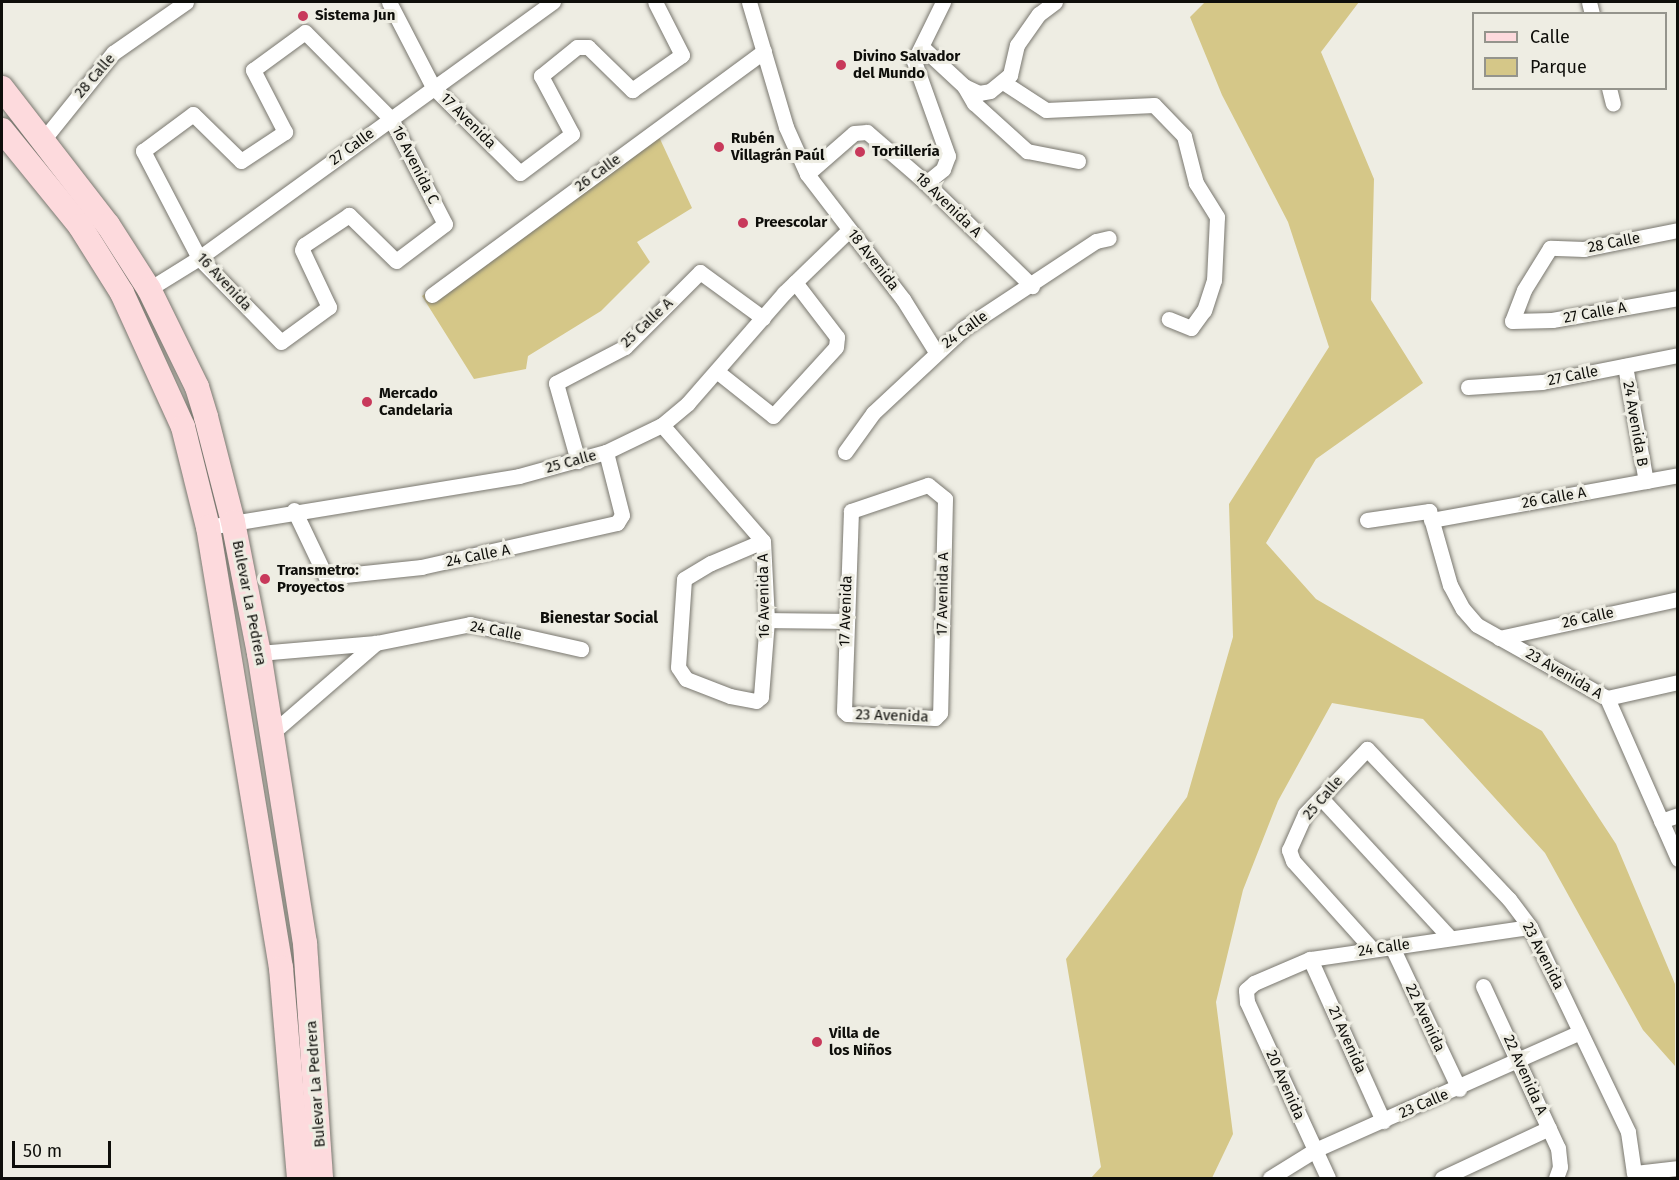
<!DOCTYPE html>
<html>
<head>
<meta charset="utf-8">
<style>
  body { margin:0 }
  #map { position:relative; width:1679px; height:1180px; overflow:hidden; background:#eeede3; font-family:"Fira Sans",sans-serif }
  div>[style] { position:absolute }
  .green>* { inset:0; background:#d5c788 }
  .roads { filter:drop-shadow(0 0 2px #79776f) drop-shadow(0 0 2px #79776f) }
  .minor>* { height:15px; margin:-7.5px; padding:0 7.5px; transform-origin:7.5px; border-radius:7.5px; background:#fff }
  .primary>* { height:24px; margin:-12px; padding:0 12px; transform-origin:12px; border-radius:12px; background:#fddadd }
  .dots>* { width:16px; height:16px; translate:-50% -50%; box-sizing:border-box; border:3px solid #eeede3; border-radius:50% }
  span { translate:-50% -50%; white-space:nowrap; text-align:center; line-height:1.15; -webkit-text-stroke:6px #eeede3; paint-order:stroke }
  .poi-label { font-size:15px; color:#0e0e0a; font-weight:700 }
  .left { translate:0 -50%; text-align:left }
  .street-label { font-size:15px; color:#0e0e0a }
  .neighbourhood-label { font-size:16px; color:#0e0e0a; font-weight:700 }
  .frame { position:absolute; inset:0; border:3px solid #0e0e0a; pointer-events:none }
  .legend { position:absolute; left:1472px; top:12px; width:195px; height:78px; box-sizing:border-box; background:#eeede3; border:2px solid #94948c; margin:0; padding:8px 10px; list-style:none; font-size:18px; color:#0e0e0a }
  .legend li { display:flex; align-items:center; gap:12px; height:30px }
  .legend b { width:30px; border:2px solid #94948c }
  .scale { position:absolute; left:12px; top:1141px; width:99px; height:27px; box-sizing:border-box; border:3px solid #0e0e0a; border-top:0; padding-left:8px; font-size:18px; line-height:21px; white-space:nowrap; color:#0e0e0a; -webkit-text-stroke:4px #eeede3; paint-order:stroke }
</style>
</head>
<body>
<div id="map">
  <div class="green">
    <div style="clip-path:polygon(1205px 2px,1359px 2px,1321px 52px,1374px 179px,1371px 300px,1423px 383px,1316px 459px,1266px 543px,1316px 599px,1542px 731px,1616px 844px,1675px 984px,1675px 1066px,1643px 1030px,1545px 853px,1423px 719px,1332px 703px,1278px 801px,1243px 890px,1216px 1002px,1233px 1134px,1212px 1178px,1091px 1178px,1101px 1167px,1066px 959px,1187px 797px,1233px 637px,1229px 504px,1329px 347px,1288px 222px,1222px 95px,1190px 17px)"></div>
    <div style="clip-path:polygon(654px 126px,692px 208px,637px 242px,650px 262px,601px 311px,528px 356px,526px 369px,474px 379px,422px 296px)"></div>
  </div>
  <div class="roads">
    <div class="minor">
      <div style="left:389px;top:2px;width:96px;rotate:62.6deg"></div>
      <div style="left:433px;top:87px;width:122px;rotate:44.7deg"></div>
      <div style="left:520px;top:173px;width:65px;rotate:-36.9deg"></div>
      <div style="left:572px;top:134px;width:66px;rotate:-118.1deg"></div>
      <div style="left:541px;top:76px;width:46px;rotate:-38.9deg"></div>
      <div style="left:577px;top:47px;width:11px"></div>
      <div style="left:588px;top:47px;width:62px;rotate:44.3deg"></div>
      <div style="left:632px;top:90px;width:61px;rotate:-35deg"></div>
      <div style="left:682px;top:55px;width:59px;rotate:-117deg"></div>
      <div style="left:749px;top:2px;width:130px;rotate:73.5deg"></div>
      <div style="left:786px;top:127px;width:51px;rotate:65.9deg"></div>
      <div style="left:807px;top:174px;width:158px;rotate:52.5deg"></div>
      <div style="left:903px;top:299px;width:62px;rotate:58.1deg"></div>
      <div style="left:1589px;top:2px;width:12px;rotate:76deg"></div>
      <div style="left:305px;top:32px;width:122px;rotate:45.3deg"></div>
      <div style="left:391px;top:119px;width:118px;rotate:62.8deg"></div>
      <div style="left:445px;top:224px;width:61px;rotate:142.9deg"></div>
      <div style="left:396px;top:261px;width:66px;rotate:-135.6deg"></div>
      <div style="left:349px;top:215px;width:54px;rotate:146.3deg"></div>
      <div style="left:304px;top:245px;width:5px;rotate:112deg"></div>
      <div style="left:302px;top:250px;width:63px;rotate:64.7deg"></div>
      <div style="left:329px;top:307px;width:59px;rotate:143.9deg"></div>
      <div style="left:281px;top:342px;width:117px;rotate:-134.3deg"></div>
      <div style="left:199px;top:258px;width:121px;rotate:-117.6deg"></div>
      <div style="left:143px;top:151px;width:62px;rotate:-36.5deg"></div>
      <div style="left:193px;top:114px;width:67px;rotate:44.4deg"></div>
      <div style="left:241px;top:161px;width:53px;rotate:-33.4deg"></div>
      <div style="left:285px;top:132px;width:70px;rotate:-117.3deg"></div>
      <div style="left:253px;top:70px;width:64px;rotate:-36.2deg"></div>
      <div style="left:922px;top:47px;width:57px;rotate:42.9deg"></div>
      <div style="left:964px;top:86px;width:17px;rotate:25deg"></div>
      <div style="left:979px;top:93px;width:11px;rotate:-10deg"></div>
      <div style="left:990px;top:91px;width:26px;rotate:-39deg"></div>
      <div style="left:1010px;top:75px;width:31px;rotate:-77deg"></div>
      <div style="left:1017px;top:45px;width:38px;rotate:-55deg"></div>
      <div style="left:1039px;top:14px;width:20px;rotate:-37deg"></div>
      <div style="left:1003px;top:82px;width:51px;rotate:33.1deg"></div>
      <div style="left:1046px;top:110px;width:108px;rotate:-2.7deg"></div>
      <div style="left:1154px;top:105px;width:43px;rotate:45.9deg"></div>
      <div style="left:1184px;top:136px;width:49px;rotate:75.7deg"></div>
      <div style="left:1196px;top:183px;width:40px;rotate:58deg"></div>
      <div style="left:1217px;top:217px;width:63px;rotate:92.7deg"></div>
      <div style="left:1214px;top:280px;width:32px;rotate:108deg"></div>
      <div style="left:1204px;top:310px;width:22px;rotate:126deg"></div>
      <div style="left:1191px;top:328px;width:24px;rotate:-158deg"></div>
      <div style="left:964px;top:86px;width:20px;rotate:60deg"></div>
      <div style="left:974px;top:103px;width:72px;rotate:42.2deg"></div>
      <div style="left:1027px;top:151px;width:52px;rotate:11.1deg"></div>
      <div style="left:1609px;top:88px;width:16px;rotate:76deg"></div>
      <div style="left:43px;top:140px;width:112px;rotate:-51.2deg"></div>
      <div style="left:113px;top:53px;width:89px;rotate:-34.9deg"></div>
      <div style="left:807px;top:174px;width:62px;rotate:-41.1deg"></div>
      <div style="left:854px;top:133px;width:13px;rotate:-4deg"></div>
      <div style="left:867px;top:132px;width:78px;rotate:40.8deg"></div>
      <div style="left:926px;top:183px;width:148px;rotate:44.2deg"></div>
      <div style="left:926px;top:183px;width:22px;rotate:-39deg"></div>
      <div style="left:943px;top:169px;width:14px;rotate:-69deg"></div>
      <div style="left:948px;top:156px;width:101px;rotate:-109.7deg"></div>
      <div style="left:914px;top:61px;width:66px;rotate:-63.8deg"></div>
      <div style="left:1678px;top:230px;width:96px;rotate:168.6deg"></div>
      <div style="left:1584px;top:249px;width:34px;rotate:-178deg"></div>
      <div style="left:1550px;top:248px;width:49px;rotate:121.8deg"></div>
      <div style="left:1524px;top:290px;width:33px;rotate:111deg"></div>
      <div style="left:1512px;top:321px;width:40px;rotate:-1.4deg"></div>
      <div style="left:1552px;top:320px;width:128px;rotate:-9.9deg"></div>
      <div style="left:149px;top:289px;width:59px;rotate:-31.8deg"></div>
      <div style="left:199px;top:258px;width:437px;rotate:-35.9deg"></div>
      <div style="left:432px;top:295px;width:412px;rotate:-36.3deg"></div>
      <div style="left:1625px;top:366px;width:117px;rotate:79.7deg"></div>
      <div style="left:719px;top:373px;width:69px;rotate:38.5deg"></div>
      <div style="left:773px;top:416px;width:93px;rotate:-47.6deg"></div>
      <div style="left:836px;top:347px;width:10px;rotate:-84deg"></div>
      <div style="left:837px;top:337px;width:69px;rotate:-127.4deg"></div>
      <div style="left:1468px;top:387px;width:74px;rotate:-3.9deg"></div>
      <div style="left:1542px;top:382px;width:139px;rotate:-11.2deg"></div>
      <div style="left:662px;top:425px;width:154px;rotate:49deg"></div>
      <div style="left:763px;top:541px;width:79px;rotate:87.1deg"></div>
      <div style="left:767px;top:620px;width:77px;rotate:94.5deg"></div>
      <div style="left:761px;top:697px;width:6px;rotate:141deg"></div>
      <div style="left:756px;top:701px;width:26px;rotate:-169deg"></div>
      <div style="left:730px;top:696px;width:47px;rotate:-158.9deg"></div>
      <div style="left:686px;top:679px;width:14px;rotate:-124deg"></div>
      <div style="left:678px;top:667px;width:88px;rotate:-86.1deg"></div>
      <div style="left:684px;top:579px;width:31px;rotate:-31deg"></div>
      <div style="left:711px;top:563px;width:56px;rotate:-22.9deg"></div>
      <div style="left:845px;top:452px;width:48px;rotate:-54.3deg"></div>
      <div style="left:873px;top:413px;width:125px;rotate:-43deg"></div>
      <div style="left:964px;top:328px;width:158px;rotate:-33.4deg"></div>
      <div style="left:1096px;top:241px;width:13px;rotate:-13deg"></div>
      <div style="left:578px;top:461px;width:81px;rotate:-105.8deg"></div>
      <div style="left:556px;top:383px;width:78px;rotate:-27.6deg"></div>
      <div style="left:625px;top:347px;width:106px;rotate:-45deg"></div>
      <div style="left:700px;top:272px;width:78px;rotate:36.1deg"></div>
      <div style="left:928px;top:485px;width:22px;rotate:39deg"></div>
      <div style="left:945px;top:499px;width:214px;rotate:91.3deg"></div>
      <div style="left:940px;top:713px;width:7px;rotate:135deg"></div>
      <div style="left:935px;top:718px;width:88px;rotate:-177.4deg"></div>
      <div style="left:847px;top:714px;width:4px;rotate:-135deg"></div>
      <div style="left:844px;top:711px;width:200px;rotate:-88deg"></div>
      <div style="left:851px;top:511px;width:81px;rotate:-18.7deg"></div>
      <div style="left:294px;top:510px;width:74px;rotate:64.5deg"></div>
      <div style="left:326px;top:577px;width:96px;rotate:-6deg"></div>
      <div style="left:421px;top:567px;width:201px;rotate:-12.7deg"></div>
      <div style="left:617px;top:523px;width:9px;rotate:-58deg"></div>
      <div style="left:622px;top:515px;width:65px;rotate:-104.3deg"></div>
      <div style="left:1367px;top:520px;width:63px;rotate:-8.3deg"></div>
      <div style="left:1429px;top:511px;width:77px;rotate:74.2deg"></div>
      <div style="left:1450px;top:585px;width:27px;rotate:62deg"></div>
      <div style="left:1463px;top:609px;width:21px;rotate:49deg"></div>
      <div style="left:1477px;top:625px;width:149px;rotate:29.3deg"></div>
      <div style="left:1607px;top:698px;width:176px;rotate:66.2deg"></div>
      <div style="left:1431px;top:520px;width:251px;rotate:-10.3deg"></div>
      <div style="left:208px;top:527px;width:315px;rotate:-9.3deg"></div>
      <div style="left:519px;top:476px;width:90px;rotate:-15.4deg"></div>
      <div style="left:606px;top:452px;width:62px;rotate:-25.7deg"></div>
      <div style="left:662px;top:425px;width:34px;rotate:-40deg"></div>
      <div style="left:688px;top:403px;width:146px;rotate:-48.9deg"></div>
      <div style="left:784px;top:293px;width:91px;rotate:-44.1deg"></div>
      <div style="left:767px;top:620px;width:78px;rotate:0.7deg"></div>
      <div style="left:1499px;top:638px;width:183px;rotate:-12.3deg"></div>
      <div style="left:259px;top:653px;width:117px;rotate:-4.9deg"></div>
      <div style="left:376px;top:643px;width:96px;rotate:-11.4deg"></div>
      <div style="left:470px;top:624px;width:114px;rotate:12.7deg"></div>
      <div style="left:1607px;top:698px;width:73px;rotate:-12.7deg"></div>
      <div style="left:272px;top:733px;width:138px;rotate:-40.9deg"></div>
      <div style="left:1321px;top:798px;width:190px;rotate:47.3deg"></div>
      <div style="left:1661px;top:821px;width:18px;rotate:-19deg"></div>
      <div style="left:1392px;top:947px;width:157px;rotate:64.7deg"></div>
      <div style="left:1372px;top:949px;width:118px;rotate:-131.9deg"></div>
      <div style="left:1293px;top:861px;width:12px;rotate:-110deg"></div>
      <div style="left:1289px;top:850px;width:39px;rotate:-66deg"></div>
      <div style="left:1305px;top:814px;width:90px;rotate:-46.4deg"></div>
      <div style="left:1367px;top:749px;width:207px;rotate:46.6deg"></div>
      <div style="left:1509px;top:899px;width:35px;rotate:53deg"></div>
      <div style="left:1530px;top:927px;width:227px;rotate:64.4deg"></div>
      <div style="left:1628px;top:1132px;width:41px;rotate:81.7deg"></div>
      <div style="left:1310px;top:959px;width:178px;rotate:65.7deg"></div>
      <div style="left:1483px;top:986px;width:179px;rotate:65.2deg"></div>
      <div style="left:1558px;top:1148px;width:19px;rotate:84deg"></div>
      <div style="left:1560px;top:1167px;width:12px;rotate:110deg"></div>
      <div style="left:1634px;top:1173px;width:44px;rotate:-6.5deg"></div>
      <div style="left:1270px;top:1178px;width:53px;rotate:-31.9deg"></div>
      <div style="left:1315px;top:1150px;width:290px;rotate:-24deg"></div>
      <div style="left:1328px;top:1178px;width:194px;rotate:-114.7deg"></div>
      <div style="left:1247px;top:1002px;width:12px;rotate:-95deg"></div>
      <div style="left:1246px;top:990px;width:11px;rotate:-41deg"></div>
      <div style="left:1254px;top:983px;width:61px;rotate:-23.2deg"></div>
      <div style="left:1310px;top:959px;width:222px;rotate:-8.3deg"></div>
      <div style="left:1442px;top:1178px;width:118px;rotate:-25deg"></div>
    </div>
    <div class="primary">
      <div style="left:2px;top:88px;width:173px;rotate:52.3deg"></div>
      <div style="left:108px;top:225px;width:76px;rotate:57.4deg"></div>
      <div style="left:149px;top:289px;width:109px;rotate:63.9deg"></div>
      <div style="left:197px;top:387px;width:31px;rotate:73deg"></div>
      <div style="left:206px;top:417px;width:108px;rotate:75.6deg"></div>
      <div style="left:233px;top:522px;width:134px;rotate:78.8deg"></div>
      <div style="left:259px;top:653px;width:294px;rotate:81deg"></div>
      <div style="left:305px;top:943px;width:236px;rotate:86.1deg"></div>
      <div style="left:2px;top:130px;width:124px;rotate:50.9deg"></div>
      <div style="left:80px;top:226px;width:79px;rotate:57.9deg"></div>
      <div style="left:122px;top:293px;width:147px;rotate:65.5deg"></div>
      <div style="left:183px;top:427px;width:103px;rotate:76deg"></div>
      <div style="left:208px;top:527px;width:447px;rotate:80.6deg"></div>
      <div style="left:281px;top:968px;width:211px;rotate:85.1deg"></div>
    </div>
  </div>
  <div class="dots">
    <div style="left:303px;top:16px;background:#c8395b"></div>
    <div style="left:841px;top:65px;background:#c8395b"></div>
    <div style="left:719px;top:147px;background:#c8395b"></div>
    <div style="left:860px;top:152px;background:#c8395b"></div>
    <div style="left:743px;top:223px;background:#c8395b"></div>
    <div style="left:367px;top:402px;background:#c8395b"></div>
    <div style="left:265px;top:579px;background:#c8395b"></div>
    <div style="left:817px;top:1042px;background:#c8395b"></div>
  </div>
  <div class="poi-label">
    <span class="left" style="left:315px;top:16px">Sistema Jun</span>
    <span class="left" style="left:853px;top:65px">Divino Salvador<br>del Mundo</span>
    <span class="left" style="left:731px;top:147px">Rubén<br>Villagrán Paúl</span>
    <span class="left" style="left:872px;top:152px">Tortillería</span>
    <span class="left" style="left:755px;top:223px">Preescolar</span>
    <span class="left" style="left:379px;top:402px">Mercado<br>Candelaria</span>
    <span class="left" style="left:277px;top:579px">Transmetro:<br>Proyectos</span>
    <span class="left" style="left:829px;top:1042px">Villa de<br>los Niños</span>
  </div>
  <div class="street-label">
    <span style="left:95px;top:76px;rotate:-49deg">28 Calle</span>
    <span style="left:468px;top:121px;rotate:45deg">17 Avenida</span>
    <span style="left:352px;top:147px;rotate:-36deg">27 Calle</span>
    <span style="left:415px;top:165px;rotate:63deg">16 Avenida C</span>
    <span style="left:598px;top:173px;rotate:-36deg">26 Calle</span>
    <span style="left:948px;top:205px;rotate:44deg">18 Avenida A</span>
    <span style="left:1614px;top:243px;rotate:-11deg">28 Calle</span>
    <span style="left:873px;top:260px;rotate:52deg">18 Avenida</span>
    <span style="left:224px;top:282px;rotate:47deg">16 Avenida</span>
    <span style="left:1595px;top:313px;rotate:-10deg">27 Calle A</span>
    <span style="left:647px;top:323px;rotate:-43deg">25 Calle A</span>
    <span style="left:965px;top:330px;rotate:-36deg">24 Calle</span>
    <span style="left:1573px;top:376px;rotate:-11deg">27 Calle</span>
    <span style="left:1635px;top:424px;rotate:80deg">24 Avenida B</span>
    <span style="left:571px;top:462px;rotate:-15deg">25 Calle</span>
    <span style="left:1554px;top:498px;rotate:-10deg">26 Calle A</span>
    <span style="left:478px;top:556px;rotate:-11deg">24 Calle A</span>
    <span style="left:943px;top:594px;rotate:-89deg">17 Avenida A</span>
    <span style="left:764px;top:596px;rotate:-91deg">16 Avenida A</span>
    <span style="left:249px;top:603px;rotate:79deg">Bulevar La Pedrera</span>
    <span style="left:846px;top:611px;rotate:-88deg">17 Avenida</span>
    <span style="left:1588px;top:618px;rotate:-12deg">26 Calle</span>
    <span style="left:496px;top:631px;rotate:10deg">24 Calle</span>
    <span style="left:1564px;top:674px;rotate:30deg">23 Avenida A</span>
    <span style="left:892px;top:716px;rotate:2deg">23 Avenida</span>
    <span style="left:1323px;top:798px;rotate:-49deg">25 Calle</span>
    <span style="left:1384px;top:948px;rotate:-8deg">24 Calle</span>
    <span style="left:1543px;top:956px;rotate:63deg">23 Avenida</span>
    <span style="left:1425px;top:1018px;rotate:65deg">22 Avenida</span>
    <span style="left:1347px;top:1040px;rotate:66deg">21 Avenida</span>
    <span style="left:1525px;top:1075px;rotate:66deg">22 Avenida A</span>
    <span style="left:316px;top:1084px;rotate:-94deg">Bulevar La Pedrera</span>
    <span style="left:1285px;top:1085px;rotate:66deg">20 Avenida</span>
    <span style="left:1424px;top:1104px;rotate:-23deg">23 Calle</span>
  </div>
  <div class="neighbourhood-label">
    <span style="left:599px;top:618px">Bienestar Social</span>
  </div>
  <div class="frame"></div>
  <ul class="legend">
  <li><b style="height:8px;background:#fddadd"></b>Calle</li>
  <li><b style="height:16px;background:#d5c788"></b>Parque</li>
  </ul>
  <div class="scale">50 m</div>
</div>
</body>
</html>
